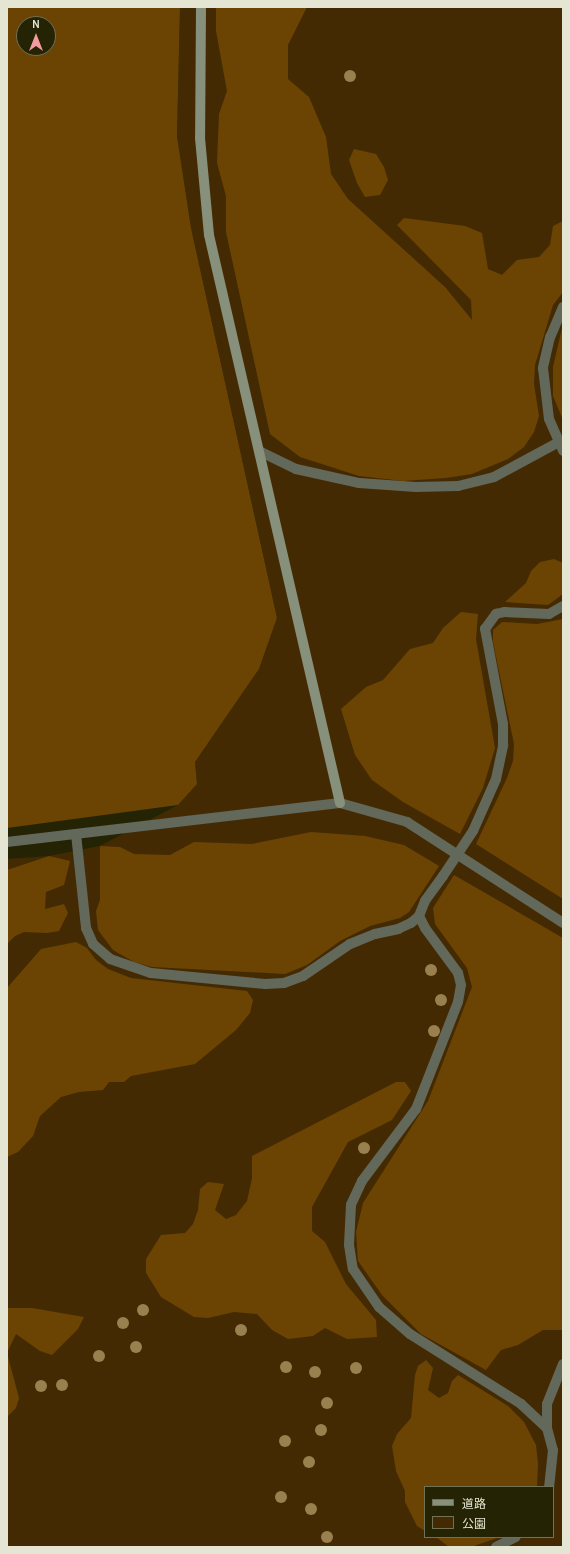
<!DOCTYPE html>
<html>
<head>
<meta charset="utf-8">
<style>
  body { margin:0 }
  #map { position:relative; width:570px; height:1554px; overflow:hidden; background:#242404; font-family:Karla,"Noto Sans JP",sans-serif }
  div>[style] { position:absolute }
  .green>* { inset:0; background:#442a03 }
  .forest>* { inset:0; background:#6b4403 }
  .lane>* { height:10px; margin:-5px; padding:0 5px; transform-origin:5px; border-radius:5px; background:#62685a }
  .street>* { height:10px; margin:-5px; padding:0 5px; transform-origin:5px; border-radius:5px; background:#62685a }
  .secondary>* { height:10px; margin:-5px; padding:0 5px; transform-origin:5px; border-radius:5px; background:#86907a }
  .lane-bridge>* { height:10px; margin:-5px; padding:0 5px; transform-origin:5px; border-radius:5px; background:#62685a }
  .trees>* { width:12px; height:12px; margin:-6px; border-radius:50%; background:#9a7f4f }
  span { translate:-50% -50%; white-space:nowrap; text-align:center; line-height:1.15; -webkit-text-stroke:4px #242404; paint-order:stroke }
  .frame { position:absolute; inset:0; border:8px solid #e4e5d2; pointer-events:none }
  .legend { position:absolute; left:424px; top:1486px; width:130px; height:52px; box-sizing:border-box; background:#242404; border:1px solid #717156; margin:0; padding:5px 7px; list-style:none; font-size:12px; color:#e4e5d2 }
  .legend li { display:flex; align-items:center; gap:8px; height:20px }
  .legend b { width:20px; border:1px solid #717156 }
  .north { position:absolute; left:16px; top:16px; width:40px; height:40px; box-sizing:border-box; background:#242404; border:1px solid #717156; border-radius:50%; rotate:0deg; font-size:11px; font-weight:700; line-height:16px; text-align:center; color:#e4e5d2 }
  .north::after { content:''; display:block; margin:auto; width:14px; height:18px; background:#f49b9f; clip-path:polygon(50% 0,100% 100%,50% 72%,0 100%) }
</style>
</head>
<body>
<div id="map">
  <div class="green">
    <div style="clip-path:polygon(evenodd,180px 7px,563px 7px,563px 1547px,7px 1547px,7px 859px,49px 856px,100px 846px,178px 805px,197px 784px,195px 762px,259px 669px,277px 618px,191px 228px,177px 136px,180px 7px,425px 1487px,553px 1487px,553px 1537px,425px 1537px,425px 1487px)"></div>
  </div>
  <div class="forest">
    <div style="clip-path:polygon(evenodd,7px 7px,180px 7px,177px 136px,191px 228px,277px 618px,259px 669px,195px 762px,197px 784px,178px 805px,7px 828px,7px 7px,24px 24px,48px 24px,48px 48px,24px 48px,24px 24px)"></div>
    <div style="clip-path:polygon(216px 7px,307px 7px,288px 45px,288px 79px,309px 97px,326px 137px,331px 174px,348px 199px,445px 287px,472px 320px,471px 300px,397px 225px,404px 218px,412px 219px,465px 226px,482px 233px,488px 269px,502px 275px,517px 260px,539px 257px,550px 245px,553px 226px,563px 221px,563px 292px,553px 305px,535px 365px,534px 384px,539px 416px,534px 432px,524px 447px,508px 459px,472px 474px,446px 478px,403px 481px,359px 476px,300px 457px,270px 434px,226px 232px,226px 196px,217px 163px,219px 114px,227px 91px,216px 31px)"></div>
    <div style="clip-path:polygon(354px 149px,376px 154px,384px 167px,388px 180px,380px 195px,365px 197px,357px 183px,349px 160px)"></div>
    <div style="clip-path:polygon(563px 324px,563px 420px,553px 396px,553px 367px)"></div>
    <div style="clip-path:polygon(554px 559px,563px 563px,563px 594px,548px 605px,505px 602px,526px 583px,531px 571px,540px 562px)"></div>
    <div style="clip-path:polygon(461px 612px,478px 614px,476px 639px,495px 748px,483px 788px,460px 834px,403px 802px,372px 780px,355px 755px,341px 709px,366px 687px,383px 680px,410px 649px,433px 643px,443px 628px)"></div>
    <div style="clip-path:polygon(563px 619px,563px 899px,476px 844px,507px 778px,513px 761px,514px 744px,493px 642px,493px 630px,502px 622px,537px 624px)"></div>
    <div style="clip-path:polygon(311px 832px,365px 836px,404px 845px,439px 866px,409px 912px,400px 918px,370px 926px,340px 941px,307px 965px,285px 974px,152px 967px,134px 962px,113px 950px,98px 930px,96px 911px,100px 900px,100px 846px,120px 847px,134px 854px,170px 855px,194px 842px,252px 844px)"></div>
    <div style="clip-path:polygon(49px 856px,70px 861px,64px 885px,46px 892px,45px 909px,64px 904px,68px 913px,59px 931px,47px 933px,24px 932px,15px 936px,7px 944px,7px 870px)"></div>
    <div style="clip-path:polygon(454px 875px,563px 938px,563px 1330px,543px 1330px,518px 1345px,501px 1350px,486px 1370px,421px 1334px,382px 1295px,358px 1261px,356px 1232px,363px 1203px,428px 1101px,472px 987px,467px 968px,435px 924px,433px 908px)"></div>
    <div style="clip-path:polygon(76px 942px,87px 948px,96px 960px,108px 969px,131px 978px,247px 991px,253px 1000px,250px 1013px,236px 1030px,195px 1064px,131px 1076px,124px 1082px,109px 1082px,103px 1090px,79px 1092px,61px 1097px,40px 1116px,33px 1136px,18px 1152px,7px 1157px,7px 988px,41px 949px)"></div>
    <div style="clip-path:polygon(396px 1082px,405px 1082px,411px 1091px,392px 1120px,348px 1142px,312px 1207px,312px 1231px,325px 1242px,346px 1284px,376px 1320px,377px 1337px,347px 1339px,325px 1328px,313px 1336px,288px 1339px,272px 1330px,257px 1314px,234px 1312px,208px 1318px,194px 1317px,161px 1297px,146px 1273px,146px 1259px,161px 1235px,185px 1233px,193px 1224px,198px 1210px,200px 1189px,208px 1182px,224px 1184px,215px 1210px,226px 1219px,236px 1215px,247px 1201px,252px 1178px,252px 1156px)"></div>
    <div style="clip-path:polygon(7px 1308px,32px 1308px,84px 1317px,78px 1329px,52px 1355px,40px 1351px,16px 1334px,7px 1353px,19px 1398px,16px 1408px,7px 1417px)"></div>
    <div style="clip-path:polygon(426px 1360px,433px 1368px,428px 1390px,439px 1398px,448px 1393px,452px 1381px,458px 1375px,508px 1406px,524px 1422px,536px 1445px,538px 1464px,537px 1487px,425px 1487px,425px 1531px,417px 1526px,405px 1502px,405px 1491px,396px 1471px,392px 1446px,397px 1434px,411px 1418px,415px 1375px,418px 1366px)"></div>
    <div style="clip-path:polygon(436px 1537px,500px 1537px,471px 1547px,449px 1547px)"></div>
  </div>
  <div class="lane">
    <div style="left:563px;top:307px;width:33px;rotate:113deg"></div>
    <div style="left:550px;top:337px;width:32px;rotate:103deg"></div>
    <div style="left:543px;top:368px;width:51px;rotate:83.3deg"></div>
    <div style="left:549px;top:419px;width:35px;rotate:66deg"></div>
    <div style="left:259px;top:451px;width:41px;rotate:25.9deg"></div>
    <div style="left:296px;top:469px;width:65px;rotate:12.5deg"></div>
    <div style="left:359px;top:483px;width:57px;rotate:4deg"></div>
    <div style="left:416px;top:487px;width:42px;rotate:-1.4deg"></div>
    <div style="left:458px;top:486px;width:37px;rotate:-14deg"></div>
    <div style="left:494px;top:477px;width:74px;rotate:-28.3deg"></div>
    <div style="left:473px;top:831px;width:57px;rotate:-66.1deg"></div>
    <div style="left:496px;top:779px;width:35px;rotate:-78deg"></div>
    <div style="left:503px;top:745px;width:21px;rotate:-90deg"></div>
    <div style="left:503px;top:724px;width:97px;rotate:-100.7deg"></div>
    <div style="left:485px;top:629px;width:19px;rotate:-54deg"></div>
    <div style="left:496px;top:614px;width:9px;rotate:-13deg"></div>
    <div style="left:505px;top:612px;width:44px;rotate:2.6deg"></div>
    <div style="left:549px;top:614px;width:16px;rotate:-30deg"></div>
    <div style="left:76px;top:834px;width:95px;rotate:83.9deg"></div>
    <div style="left:86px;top:928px;width:17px;rotate:66deg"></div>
    <div style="left:93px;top:944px;width:23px;rotate:41deg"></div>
    <div style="left:110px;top:959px;width:43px;rotate:18.9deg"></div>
    <div style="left:151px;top:973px;width:115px;rotate:5.5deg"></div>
    <div style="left:265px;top:984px;width:19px;rotate:-3deg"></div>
    <div style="left:284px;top:983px;width:20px;rotate:-20deg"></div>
    <div style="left:303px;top:976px;width:57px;rotate:-34.2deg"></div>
    <div style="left:350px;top:944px;width:27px;rotate:-22deg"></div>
    <div style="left:375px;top:934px;width:24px;rotate:-12deg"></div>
    <div style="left:398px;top:929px;width:14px;rotate:-25deg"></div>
    <div style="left:411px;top:923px;width:11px;rotate:-41deg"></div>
    <div style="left:443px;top:876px;width:31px;rotate:126deg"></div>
    <div style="left:425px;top:901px;width:16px;rotate:112deg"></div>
    <div style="left:419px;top:916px;width:13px;rotate:63deg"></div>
    <div style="left:425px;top:928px;width:56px;rotate:53.7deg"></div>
    <div style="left:458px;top:973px;width:12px;rotate:76deg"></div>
    <div style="left:461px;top:985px;width:17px;rotate:100deg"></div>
    <div style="left:458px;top:1002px;width:115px;rotate:111.4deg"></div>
    <div style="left:416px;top:1109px;width:90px;rotate:126.9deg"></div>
    <div style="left:362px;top:1181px;width:26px;rotate:115deg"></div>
    <div style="left:351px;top:1205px;width:40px;rotate:92.9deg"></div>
    <div style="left:349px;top:1245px;width:24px;rotate:81deg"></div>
    <div style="left:353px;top:1269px;width:46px;rotate:55.6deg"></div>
    <div style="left:379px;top:1307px;width:41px;rotate:41.1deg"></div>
    <div style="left:410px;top:1334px;width:131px;rotate:32.2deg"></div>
    <div style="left:521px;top:1404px;width:35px;rotate:43deg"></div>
    <div style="left:547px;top:1428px;width:23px;rotate:75deg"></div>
    <div style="left:553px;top:1450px;width:37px;rotate:96deg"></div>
    <div style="left:547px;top:1428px;width:24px;rotate:-90deg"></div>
    <div style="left:547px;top:1404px;width:43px;rotate:-68.2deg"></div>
    <div style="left:496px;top:1547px;width:22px;rotate:-27deg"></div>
  </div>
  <div class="street">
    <div style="left:7px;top:842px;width:335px;rotate:-6.7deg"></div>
    <div style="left:340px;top:803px;width:70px;rotate:15.8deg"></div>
    <div style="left:407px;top:822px;width:186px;rotate:32.9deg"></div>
  </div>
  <div class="secondary">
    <div style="left:201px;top:7px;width:131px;rotate:90.4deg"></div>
    <div style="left:200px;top:138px;width:97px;rotate:84.7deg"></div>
    <div style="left:209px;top:235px;width:583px;rotate:77.01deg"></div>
  </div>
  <div class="lane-bridge">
    <div style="left:443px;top:876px;width:54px;rotate:-56.3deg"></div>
  </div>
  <div class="trees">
    <div style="left:350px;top:76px"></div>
    <div style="left:431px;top:970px"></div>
    <div style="left:441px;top:1000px"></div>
    <div style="left:434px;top:1031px"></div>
    <div style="left:364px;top:1148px"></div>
    <div style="left:143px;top:1310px"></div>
    <div style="left:123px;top:1323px"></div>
    <div style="left:241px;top:1330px"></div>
    <div style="left:136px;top:1347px"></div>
    <div style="left:99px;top:1356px"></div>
    <div style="left:286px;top:1367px"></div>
    <div style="left:356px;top:1368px"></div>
    <div style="left:315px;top:1372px"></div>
    <div style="left:62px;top:1385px"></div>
    <div style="left:41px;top:1386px"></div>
    <div style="left:327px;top:1403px"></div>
    <div style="left:321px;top:1430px"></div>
    <div style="left:285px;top:1441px"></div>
    <div style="left:309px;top:1462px"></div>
    <div style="left:281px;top:1497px"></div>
    <div style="left:311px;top:1509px"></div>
    <div style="left:327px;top:1537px"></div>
  </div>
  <div class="frame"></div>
  <ul class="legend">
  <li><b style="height:5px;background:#86907a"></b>道路</li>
  <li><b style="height:11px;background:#442a03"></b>公園</li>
  </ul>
  <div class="north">N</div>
</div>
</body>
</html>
